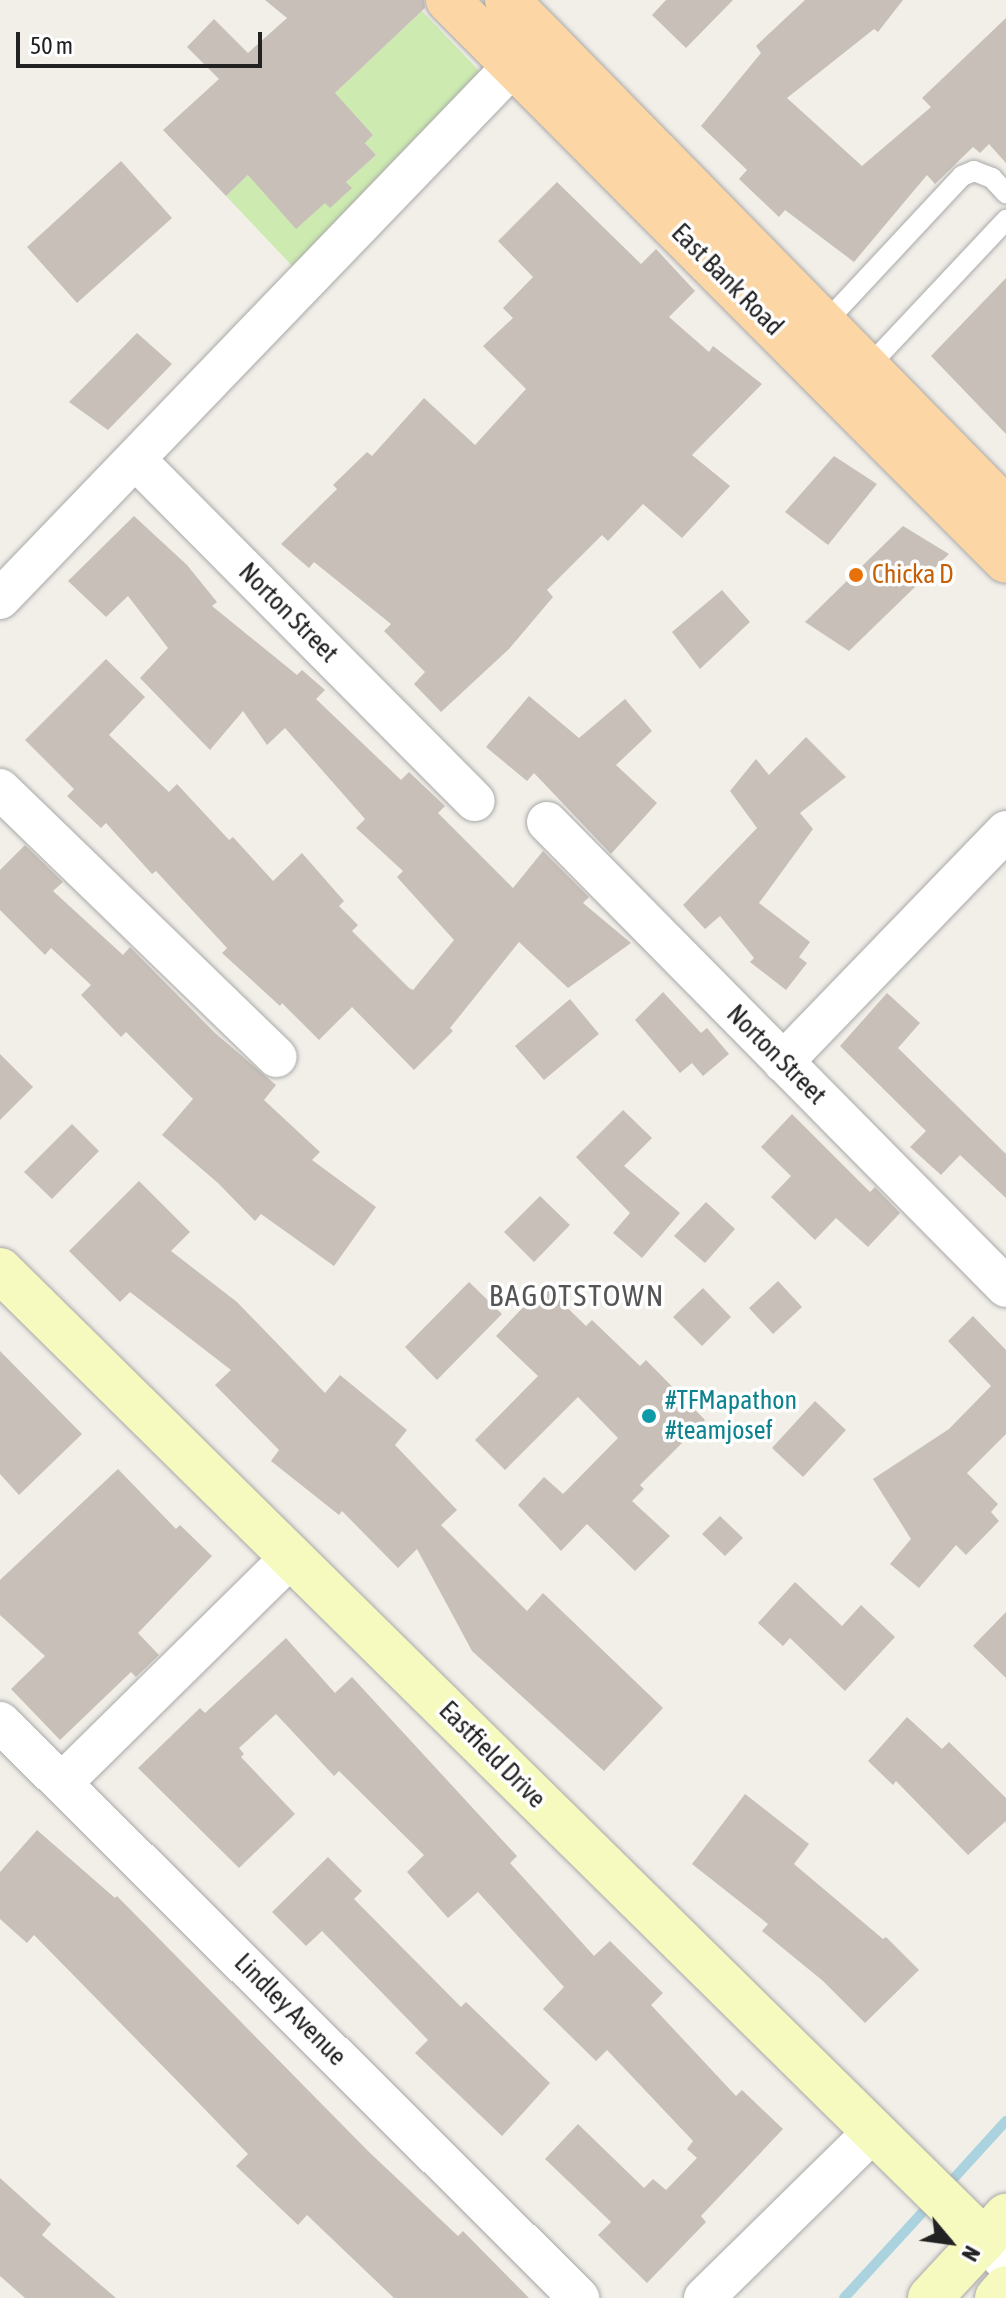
<!DOCTYPE html>
<html>
<head>
<meta charset="utf-8">
<style>
  body { margin:0 }
  #map { position:relative; width:1006px; height:2298px; overflow:hidden; background:#f2efe9; font-family:"Asap Condensed",sans-serif }
  div>[style] { position:absolute }
  .grass>* { inset:0; background:#cdebb0 }
  .stream>* { height:10px; margin:-5px; padding:0 5px; transform-origin:5px; border-radius:5px; background:#aad3df }
  .building>* { inset:0; background:#c7bfb8 }
  .roads { filter:drop-shadow(0 0 2px #a9a9a9) drop-shadow(0 0 2px #a9a9a9) }
  .lane>* { height:20px; margin:-10px; padding:0 10px; transform-origin:10px; border-radius:10px; background:#fff }
  .street>* { height:40px; margin:-20px; padding:0 20px; transform-origin:20px; border-radius:20px; background:#fff }
  .secondary>* { height:44px; margin:-22px; padding:0 22px; transform-origin:22px; border-radius:22px; background:#f7fabf }
  .primary>* { height:44px; margin:-22px; padding:0 22px; transform-origin:22px; border-radius:22px; background:#fcd6a4 }
  .dots>* { width:22px; height:22px; translate:-50% -50%; box-sizing:border-box; border:4px solid #fff; border-radius:50% }
  span { translate:-50% -50%; white-space:nowrap; text-align:center; line-height:1.15; -webkit-text-stroke:7px #fff; paint-order:stroke }
  .street-label { font-size:26px; color:#222 }
  .food-label { font-size:26px; color:#c56008 }
  .left { translate:0 -50%; text-align:left }
  .culture-label { font-size:26px; color:#0d838f }
  .quarter-label { font-size:30px; color:#555; letter-spacing:2px }
  .north { position:absolute; left:910px; top:2202px; width:80px; height:80px; -webkit-text-stroke:6px #fff; paint-order:stroke; rotate:119deg; font-size:22px; font-weight:700; line-height:32px; text-align:center; color:#222 }
  .north::after { content:''; display:block; margin:auto; width:28px; height:36px; background:#222; clip-path:polygon(50% 0,100% 100%,50% 72%,0 100%) }
  .scale { position:absolute; left:16px; top:32px; width:246px; height:36px; box-sizing:border-box; border:4px solid #222; border-top:0; padding-left:10px; font-size:24px; line-height:28px; white-space:nowrap; color:#222; -webkit-text-stroke:6px #fff; paint-order:stroke }
</style>
</head>
<body>
<div id="map">
  <div class="grass">
    <div style="clip-path:polygon(evenodd,422px 11px,487px 79px,295px 269px,226px 196px,422px 11px,355px 115px,373px 135px,365px 143px,376px 155px,346px 182px,351px 188px,325px 203px,355px 115px)"></div>
  </div>
  <div class="stream">
    <div style="left:945px;top:2188px;width:91px;rotate:-47.7deg"></div>
    <div style="left:844px;top:2298px;width:130px;rotate:-47.5deg"></div>
  </div>
  <div class="building">
    <div style="clip-path:polygon(265px 0,424px 0,425px 8px,335px 93px,373px 135px,365px 143px,376px 155px,346px 182px,352px 188px,330px 208px,325px 203px,296px 229px,248px 175px,226px 196px,163px 130px,219px 79px,187px 47px,214px 19px,248px 53px,287px 18px)"></div>
    <div style="clip-path:polygon(666px 0,733px 0,686px 48px,652px 15px)"></div>
    <div style="clip-path:polygon(805px 0,903px 0,878px 32px,874px 29px,787px 98px,862px 166px,931px 107px,922px 98px,1006px 18px,1006px 163px,989px 144px,980px 153px,973px 147px,935px 184px,927px 175px,854px 262px,785px 210px,779px 217px,739px 179px,747px 170px,701px 126px,761px 53px,756px 46px)"></div>
    <div style="clip-path:polygon(121px 161px,172px 218px,77px 303px,27px 247px)"></div>
    <div style="clip-path:polygon(557px 182px,641px 264px,656px 249px,695px 291px,669px 317px,709px 352px,713px 346px,762px 384px,692px 455px,730px 486px,682px 538px,643px 504px,608px 541px,602px 535px,547px 590px,553px 597px,509px 649px,441px 712px,414px 684px,425px 672px,384px 631px,391px 624px,314px 562px,309px 568px,281px 544px,337px 489px,333px 485px,367px 452px,372px 456px,424px 398px,475px 445px,526px 389px,483px 346px,513px 318px,503px 308px,533px 277px,498px 241px)"></div>
    <div style="clip-path:polygon(1006px 278px,1006px 434px,931px 356px)"></div>
    <div style="clip-path:polygon(137px 333px,172px 364px,108px 430px,69px 402px)"></div>
    <div style="clip-path:polygon(834px 456px,877px 484px,828px 545px,785px 512px)"></div>
    <div style="clip-path:polygon(134px 516px,187px 565px,217px 602px,212px 606px,297px 675px,302px 670px,325px 690px,316px 699px,401px 780px,409px 772px,445px 806px,438px 813px,513px 888px,543px 851px,589px 897px,583px 903px,631px 943px,568px 988px,519px 942px,450px 1028px,453px 1031px,414px 1070px,352px 1007px,319px 1040px,282px 1003px,280px 1006px,222px 953px,227px 948px,156px 871px,152px 874px,106px 823px,101px 828px,67px 796px,74px 789px,25px 740px,106px 659px,145px 697px,109px 735px,169px 792px,177px 784px,229px 840px,233px 837px,273px 881px,302px 853px,344px 901px,339px 906px,358px 925px,352px 931px,409px 988px,413px 990px,454px 940px,397px 877px,403px 871px,356px 828px,365px 819px,285px 728px,267px 745px,243px 711px,210px 750px,140px 678px,168px 648px,128px 596px,106px 617px,68px 581px)"></div>
    <div style="clip-path:polygon(903px 526px,949px 554px,849px 651px,805px 622px)"></div>
    <div style="clip-path:polygon(722px 590px,750px 622px,700px 669px,672px 632px)"></div>
    <div style="clip-path:polygon(529px 696px,579px 738px,625px 699px,652px 731px,616px 765px,657px 803px,611px 854px,534px 773px,527px 781px,486px 747px)"></div>
    <div style="clip-path:polygon(806px 737px,846px 777px,800px 813px,813px 829px,759px 903px,810px 942px,799px 957px,807px 963px,786px 990px,750px 962px,754px 958px,720px 916px,705px 929px,683px 905px,757px 828px,730px 791px,756px 759px,769px 775px)"></div>
    <div style="clip-path:polygon(25px 845px,63px 882px,53px 891px,123px 955px,130px 947px,215px 1033px,276px 1085px,264px 1100px,320px 1152px,312px 1160px,376px 1207px,334px 1266px,261px 1214px,255px 1221px,218px 1183px,162px 1135px,193px 1099px,126px 1032px,121px 1037px,81px 995px,91px 985px,51px 948px,45px 955px,0 910px,0 870px)"></div>
    <div style="clip-path:polygon(663px 992px,701px 1033px,707px 1028px,729px 1054px,703px 1076px,692px 1063px,680px 1073px,635px 1020px)"></div>
    <div style="clip-path:polygon(887px 993px,920px 1023px,898px 1048px,1006px 1154px,1006px 1198px,960px 1155px,941px 1175px,910px 1147px,926px 1131px,840px 1046px)"></div>
    <div style="clip-path:polygon(570px 999px,599px 1034px,544px 1080px,515px 1046px)"></div>
    <div style="clip-path:polygon(0 1054px,33px 1087px,0 1120px)"></div>
    <div style="clip-path:polygon(623px 1110px,652px 1138px,624px 1166px,680px 1213px,642px 1258px,613px 1233px,630px 1213px,576px 1157px)"></div>
    <div style="clip-path:polygon(792px 1114px,870px 1192px,875px 1187px,900px 1213px,868px 1247px,836px 1218px,815px 1240px,771px 1197px,791px 1176px,761px 1147px)"></div>
    <div style="clip-path:polygon(72px 1124px,99px 1151px,52px 1199px,24px 1172px)"></div>
    <div style="clip-path:polygon(139px 1181px,190px 1232px,171px 1251px,237px 1302px,325px 1393px,340px 1375px,407px 1430px,395px 1445px,457px 1510px,441px 1525px,527px 1611px,543px 1593px,663px 1708px,604px 1771px,472px 1651px,417px 1549px,398px 1568px,342px 1511px,339px 1515px,271px 1461px,279px 1450px,215px 1385px,231px 1370px,130px 1292px,120px 1302px,69px 1251px)"></div>
    <div style="clip-path:polygon(540px 1196px,570px 1225px,534px 1262px,504px 1232px)"></div>
    <div style="clip-path:polygon(706px 1202px,735px 1229px,705px 1263px,674px 1236px)"></div>
    <div style="clip-path:polygon(778px 1281px,802px 1307px,773px 1334px,749px 1308px)"></div>
    <div style="clip-path:polygon(469px 1282px,502px 1314px,437px 1380px,405px 1347px)"></div>
    <div style="clip-path:polygon(544px 1285px,586px 1326px,592px 1320px,640px 1366px,646px 1360px,705px 1420px,640px 1485px,644px 1489px,632px 1501px,670px 1536px,635px 1571px,587px 1524px,561px 1551px,518px 1505px,544px 1477px,563px 1494px,618px 1438px,578px 1397px,505px 1470px,475px 1440px,538px 1376px,496px 1336px)"></div>
    <div style="clip-path:polygon(703px 1288px,731px 1317px,702px 1346px,673px 1317px)"></div>
    <div style="clip-path:polygon(973px 1316px,1006px 1350px,1006px 1434px,967px 1473px,998px 1504px,991px 1512px,999px 1521px,966px 1555px,956px 1545px,919px 1588px,890px 1564px,911px 1539px,873px 1479px,949px 1429px,991px 1386px,948px 1341px)"></div>
    <div style="clip-path:polygon(0 1351px,82px 1434px,19px 1495px,0 1474px)"></div>
    <div style="clip-path:polygon(815px 1401px,846px 1430px,803px 1477px,772px 1448px)"></div>
    <div style="clip-path:polygon(118px 1469px,176px 1529px,180px 1525px,212px 1556px,138px 1633px,159px 1655px,136px 1677px,131px 1672px,60px 1740px,11px 1689px,45px 1656px,0 1615px,0 1580px)"></div>
    <div style="clip-path:polygon(720px 1516px,743px 1538px,725px 1556px,702px 1534px)"></div>
    <div style="clip-path:polygon(795px 1582px,842px 1626px,861px 1605px,895px 1637px,845px 1691px,790px 1638px,783px 1646px,758px 1623px)"></div>
    <div style="clip-path:polygon(1006px 1612px,1006px 1678px,973px 1646px)"></div>
    <div style="clip-path:polygon(286px 1638px,335px 1693px,352px 1677px,517px 1856px,510px 1863px,594px 1956px,610px 1941px,663px 1993px,651px 2005px,736px 2096px,742px 2090px,783px 2129px,701px 2216px,706px 2222px,647px 2283px,598px 2235px,611px 2222px,545px 2159px,578px 2124px,644px 2188px,653px 2179px,666px 2190px,697px 2158px,687px 2149px,693px 2141px,607px 2050px,596px 2061px,543px 2009px,564px 1987px,478px 1892px,448px 1918px,407px 1872px,424px 1855px,339px 1771px,334px 1776px,276px 1714px,239px 1748px,244px 1754px,241px 1757px,295px 1814px,239px 1868px,138px 1768px,200px 1708px,205px 1713px)"></div>
    <div style="clip-path:polygon(907px 1717px,942px 1749px,949px 1742px,1006px 1798px,1006px 1821px,968px 1855px,896px 1781px,893px 1785px,868px 1761px)"></div>
    <div style="clip-path:polygon(745px 1794px,809px 1844px,794px 1864px,883px 1939px,886px 1937px,919px 1970px,865px 2023px,823px 1981px,762px 1931px,768px 1924px,692px 1864px)"></div>
    <div style="clip-path:polygon(37px 1830px,115px 1898px,117px 1896px,368px 2151px,458px 2236px,463px 2231px,529px 2298px,394px 2298px,307px 2215px,298px 2225px,236px 2166px,248px 2154px,191px 2095px,34px 1935px,27px 1943px,0 1919px,0 1872px)"></div>
    <div style="clip-path:polygon(328px 1857px,362px 1891px,354px 1899px,461px 2007px,466px 2002px,550px 2083px,502px 2136px,415px 2053px,428px 2040px,322px 1931px,306px 1946px,272px 1912px)"></div>
    <div style="clip-path:polygon(0 2178px,51px 2224px,42px 2235px,116px 2298px,25px 2298px,0 2276px)"></div>
  </div>
  <div class="roads">
    <div class="lane">
      <div style="left:825px;top:323px;width:201px;rotate:-47deg"></div>
      <div style="left:962px;top:176px;width:13px;rotate:-23deg"></div>
      <div style="left:974px;top:171px;width:19px;rotate:21deg"></div>
      <div style="left:992px;top:178px;width:21px;rotate:47deg"></div>
      <div style="left:868px;top:367px;width:202px;rotate:-46.8deg"></div>
    </div>
    <div class="street">
      <div style="left:135px;top:459px;width:482px;rotate:45.2deg"></div>
      <div style="left:0;top:599px;width:772px;rotate:-46.1deg"></div>
      <div style="left:0;top:789px;width:385px;rotate:44.1deg"></div>
      <div style="left:547px;top:822px;width:653px;rotate:45.37deg"></div>
      <div style="left:783px;top:1062px;width:321px;rotate:-46deg"></div>
      <div style="left:0;top:1722px;width:817px;rotate:44.85deg"></div>
      <div style="left:62px;top:1783px;width:322px;rotate:-44.6deg"></div>
      <div style="left:984px;top:2240px;width:31px;rotate:45deg"></div>
      <div style="left:704px;top:2298px;width:238px;rotate:-44.5deg"></div>
    </div>
    <div class="secondary">
      <div style="left:0;top:1270px;width:1382px;rotate:44.59deg"></div>
      <div style="left:930px;top:2298px;width:112px;rotate:-47.2deg"></div>
      <div style="left:997px;top:2298px;width:13px;rotate:-48deg"></div>
    </div>
    <div class="primary">
      <div style="left:448px;top:0;width:791px;rotate:45.15deg"></div>
      <div style="left:507px;top:0;width:713px;rotate:45.57deg"></div>
    </div>
  </div>
  <div class="dots">
    <div style="left:856px;top:575px;background:#e8710a"></div>
    <div style="left:649px;top:1416px;background:#0f9aa8"></div>
  </div>
  <div class="street-label">
    <span style="left:727px;top:280px;rotate:45deg">East Bank Road</span>
    <span style="left:288px;top:613px;rotate:45deg">Norton Street</span>
    <span style="left:776px;top:1055px;rotate:45deg">Norton Street</span>
    <span style="left:492px;top:1755px;rotate:45deg">Eastfield Drive</span>
    <span style="left:290px;top:2010px;rotate:45deg">Lindley Avenue</span>
  </div>
  <div class="food-label">
    <span class="left" style="left:872px;top:575px">Chicka D</span>
  </div>
  <div class="culture-label">
    <span class="left" style="left:665px;top:1416px">#TFMapathon<br>#teamjosef</span>
  </div>
  <div class="quarter-label">
    <span style="left:577px;top:1295px">BAGOTSTOWN</span>
  </div>
  <div class="north">N</div>
  <div class="scale">50 m</div>
</div>
</body>
</html>
